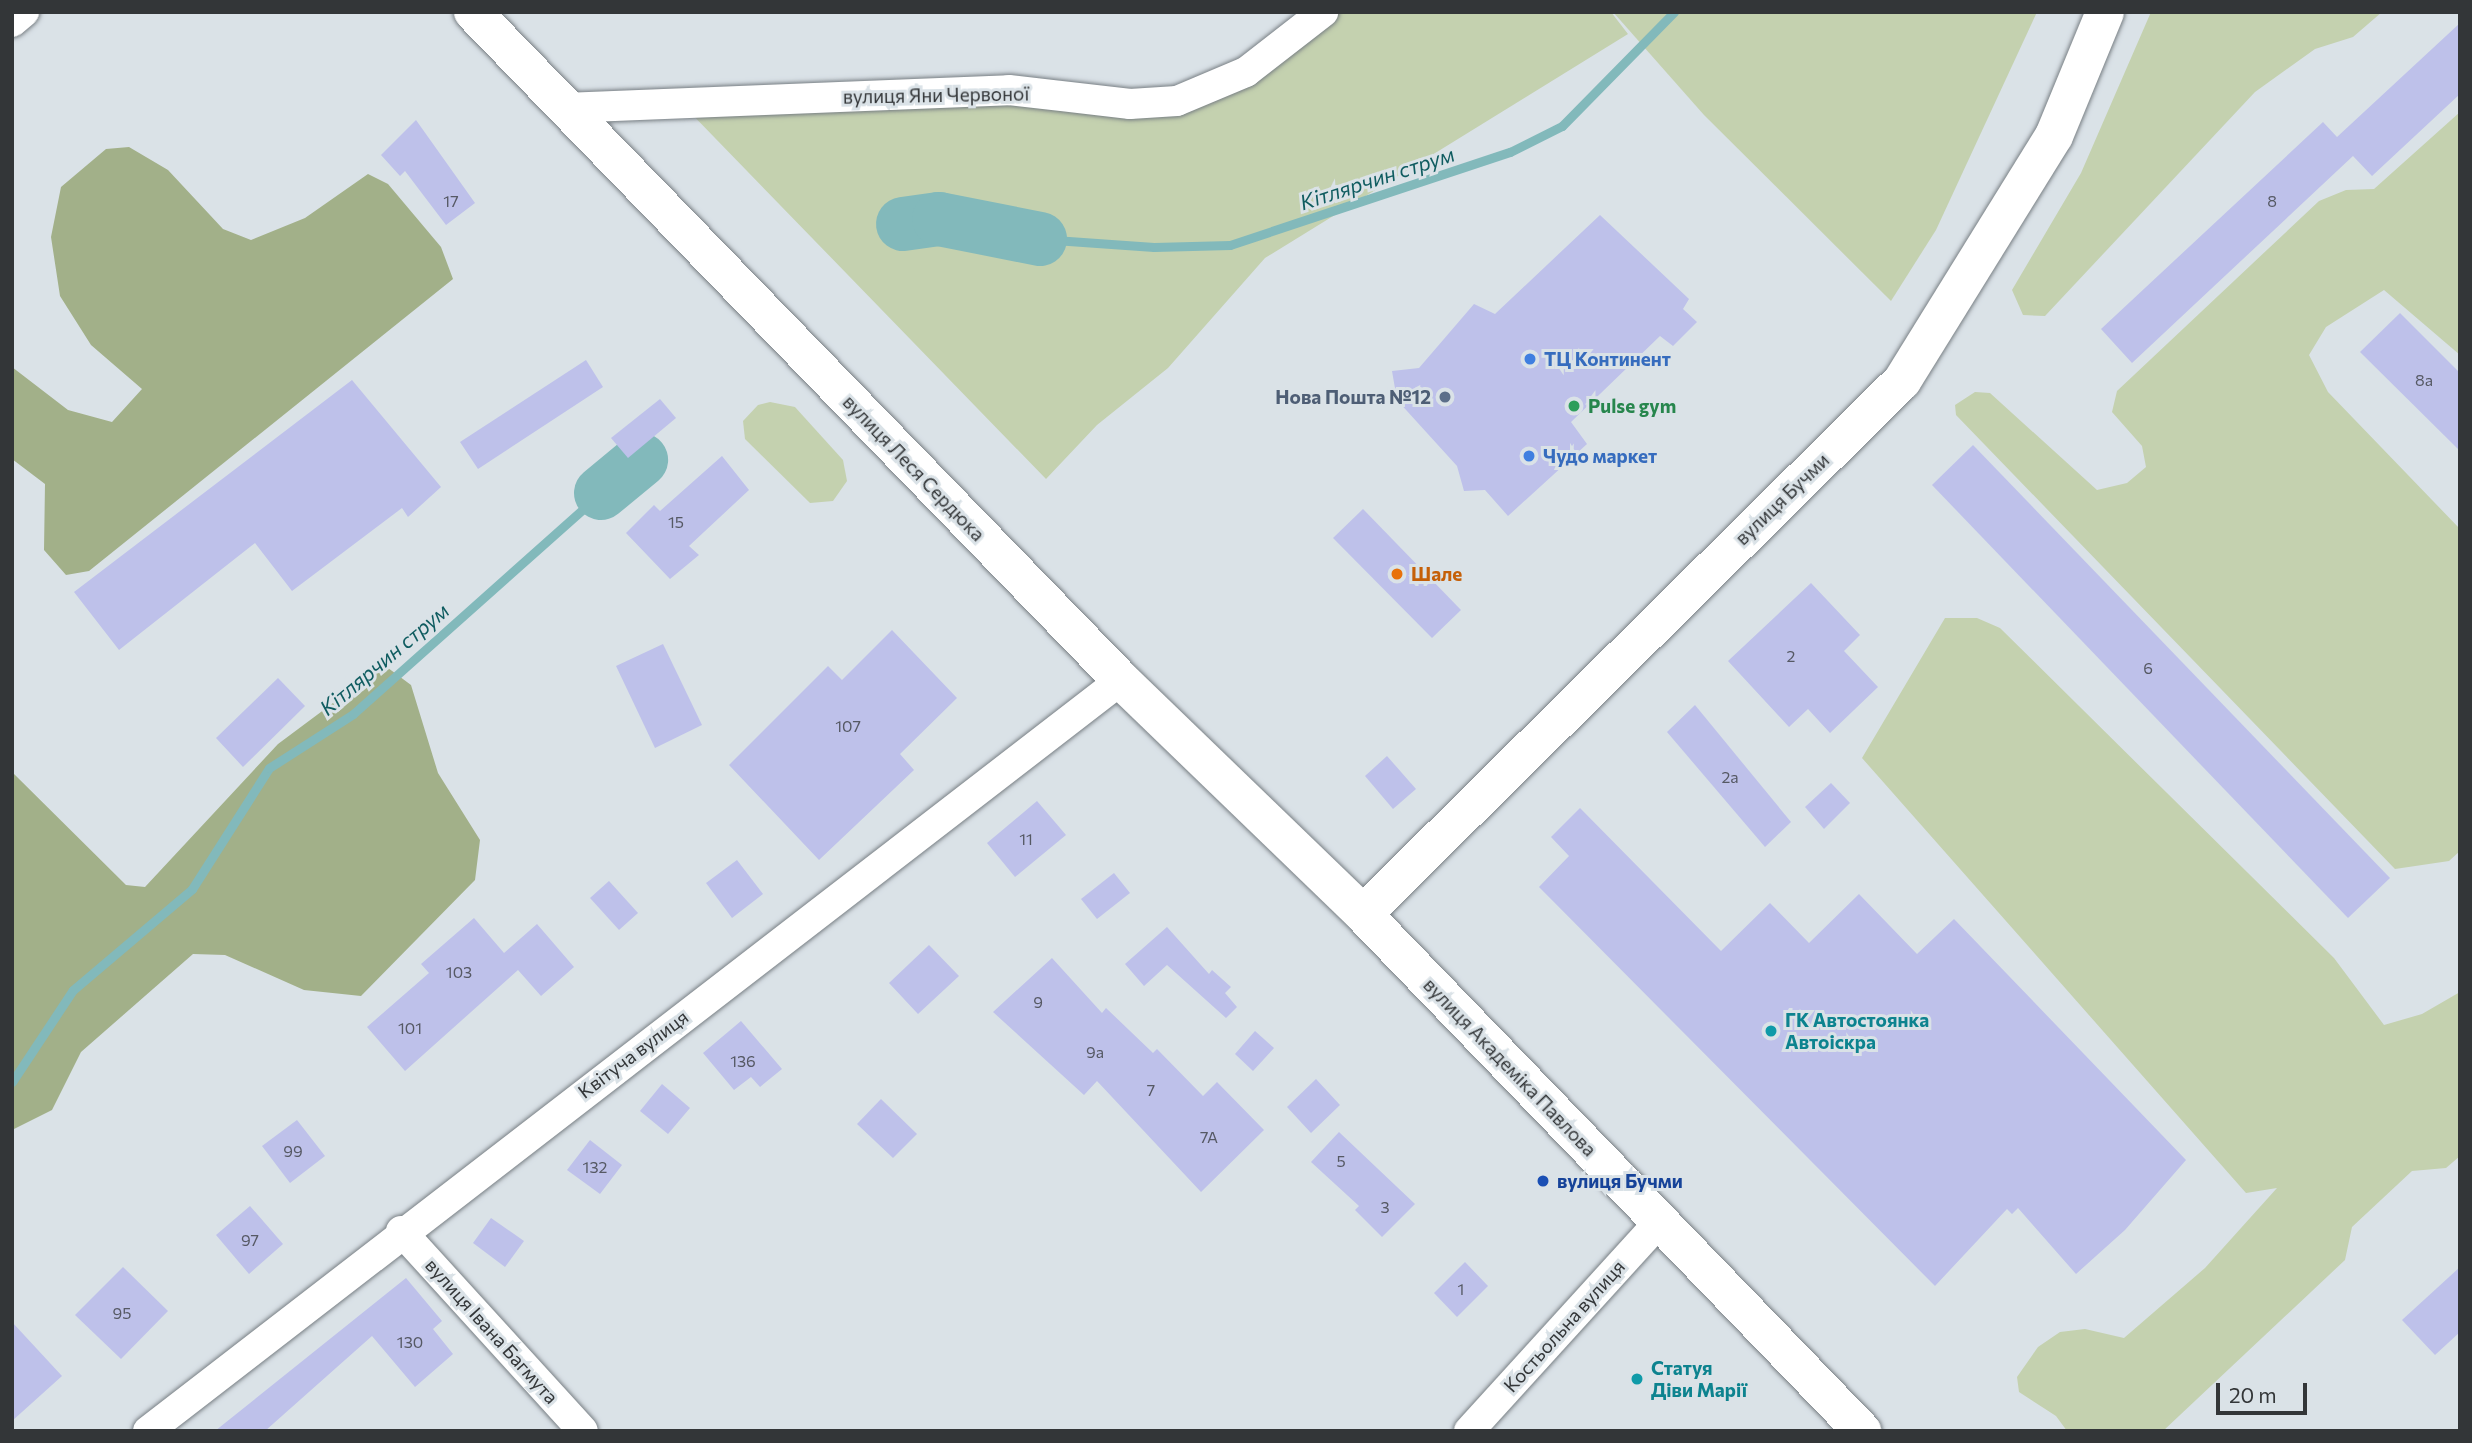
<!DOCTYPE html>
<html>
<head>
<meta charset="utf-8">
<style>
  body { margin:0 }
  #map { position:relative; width:2472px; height:1443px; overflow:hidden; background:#dae2e7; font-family:Commissioner,sans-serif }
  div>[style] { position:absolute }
  .green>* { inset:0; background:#c4d1af }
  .forest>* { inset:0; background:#a2b089 }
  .stream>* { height:9px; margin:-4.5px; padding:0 4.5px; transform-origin:4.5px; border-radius:4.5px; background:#82b9bb }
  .river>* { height:54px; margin:-27px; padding:0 27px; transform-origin:27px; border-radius:27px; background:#82b9bb }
  .building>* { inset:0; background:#bec1ea }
  .roads { filter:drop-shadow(0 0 2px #787f84) drop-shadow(0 0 2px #787f84) }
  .street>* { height:30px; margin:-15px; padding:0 15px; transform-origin:15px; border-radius:15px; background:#fff }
  .secondary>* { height:38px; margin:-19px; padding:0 19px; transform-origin:19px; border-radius:19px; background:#fff }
  .primary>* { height:38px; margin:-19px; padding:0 19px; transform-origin:19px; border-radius:19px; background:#fff }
  .dots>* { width:19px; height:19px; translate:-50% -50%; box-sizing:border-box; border:4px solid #dae2e7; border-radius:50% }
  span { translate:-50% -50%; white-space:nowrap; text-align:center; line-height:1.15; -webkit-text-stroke:6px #dae2e7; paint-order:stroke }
  .number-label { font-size:16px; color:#565964 }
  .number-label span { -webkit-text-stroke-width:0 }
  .street-label { font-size:19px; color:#333638 }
  .shop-label { font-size:19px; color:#366cbe; font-weight:700 }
  .left { translate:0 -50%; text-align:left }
  .service-label { font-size:19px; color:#4e5e75; font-weight:700 }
  .right { translate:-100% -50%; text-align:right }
  .leisure-label { font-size:19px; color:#27864d; font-weight:700 }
  .food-label { font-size:19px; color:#c56008; font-weight:700 }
  .culture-label { font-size:19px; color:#0d838f; font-weight:700 }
  .transit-label { font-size:19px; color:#164399; font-weight:700 }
  .water-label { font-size:21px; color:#0f5c60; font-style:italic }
  .frame { position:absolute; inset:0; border:14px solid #333638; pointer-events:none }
  .scale { position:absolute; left:2216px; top:1383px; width:91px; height:32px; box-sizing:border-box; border:4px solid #333638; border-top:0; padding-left:9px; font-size:21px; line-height:24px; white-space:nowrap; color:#333638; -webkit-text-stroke:5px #dae2e7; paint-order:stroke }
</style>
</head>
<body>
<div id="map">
  <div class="green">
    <div style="clip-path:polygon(1322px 12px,1611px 12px,1628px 34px,1265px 258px,1168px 368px,1097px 425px,1046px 479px,682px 104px,1177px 101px)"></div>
    <div style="clip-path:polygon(1613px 12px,2037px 12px,1936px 230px,1891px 301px,1704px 115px)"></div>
    <div style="clip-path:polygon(2151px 12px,2382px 12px,2353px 37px,2315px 49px,2255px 92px,2045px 316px,2023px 315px,2012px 290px,2081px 173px)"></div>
    <div style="clip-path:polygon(2460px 112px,2460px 355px,2384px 290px,2326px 327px,2309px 355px,2328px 392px,2460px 529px,2460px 851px,2449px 861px,2395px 869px,1956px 415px,1955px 405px,1975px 392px,1990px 393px,2097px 490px,2127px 483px,2146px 467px,2142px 446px,2112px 412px,2117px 391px,2319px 201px,2346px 190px,2374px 189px)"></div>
    <div style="clip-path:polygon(770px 402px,795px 407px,843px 460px,847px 481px,833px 501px,810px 503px,745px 439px,743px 421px,758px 405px)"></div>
    <div style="clip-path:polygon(1945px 618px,1977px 618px,2000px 628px,2334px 958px,2384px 1025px,2422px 1014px,2460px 992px,2460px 1156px,2446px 1168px,2412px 1171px,2352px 1227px,2345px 1260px,2163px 1431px,2067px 1431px,2056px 1416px,2019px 1392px,2017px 1377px,2038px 1347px,2060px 1332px,2085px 1329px,2124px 1338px,2205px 1268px,2277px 1188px,2246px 1193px,1862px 758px)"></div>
  </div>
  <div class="forest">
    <div style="clip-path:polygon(129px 147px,168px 170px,223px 229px,251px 240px,305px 218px,368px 174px,388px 184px,441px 247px,453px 279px,89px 571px,66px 575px,44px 550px,45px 484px,12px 459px,12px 367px,68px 410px,112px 422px,142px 389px,91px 345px,60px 296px,51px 237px,61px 187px,106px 149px)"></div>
    <div style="clip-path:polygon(384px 665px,411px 685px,438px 773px,480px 840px,475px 880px,361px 996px,304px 990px,225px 955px,193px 954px,81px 1052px,52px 1110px,12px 1130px,12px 772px,126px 885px,145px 887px,278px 744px)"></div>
  </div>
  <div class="stream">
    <div style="left:1040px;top:239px;width:114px;rotate:4deg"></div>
    <div style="left:1154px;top:247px;width:76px;rotate:-1.5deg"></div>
    <div style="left:1230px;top:245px;width:295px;rotate:-18.4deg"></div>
    <div style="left:1510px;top:152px;width:58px;rotate:-26.6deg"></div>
    <div style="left:1562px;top:126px;width:160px;rotate:-45.5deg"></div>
    <div style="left:12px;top:1082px;width:110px;rotate:-56.5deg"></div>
    <div style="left:73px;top:990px;width:156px;rotate:-40.3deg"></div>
    <div style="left:192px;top:889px;width:143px;rotate:-57.5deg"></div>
    <div style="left:269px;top:768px;width:100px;rotate:-32.7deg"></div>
    <div style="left:353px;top:714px;width:332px;rotate:-41.7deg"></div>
  </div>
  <div class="river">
    <div style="left:903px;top:224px;width:36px;rotate:-8deg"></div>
    <div style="left:939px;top:219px;width:103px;rotate:11.2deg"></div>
    <div style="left:601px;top:493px;width:52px;rotate:-39.5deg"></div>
  </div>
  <div class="building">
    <div style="clip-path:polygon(2460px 23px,2460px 94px,2372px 176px,2353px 156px,2132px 363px,2101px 329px,2323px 122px,2337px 137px)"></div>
    <div style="clip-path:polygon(416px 120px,475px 203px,446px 225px,405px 171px,400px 176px,381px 155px)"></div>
    <div style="clip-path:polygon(1600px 215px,1689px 299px,1683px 309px,1697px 322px,1673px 346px,1660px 336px,1571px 422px,1587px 444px,1508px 516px,1485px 490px,1464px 491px,1457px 466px,1397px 400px,1392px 371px,1419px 368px,1474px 304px,1495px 314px)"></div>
    <div style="clip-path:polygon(2400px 313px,2460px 373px,2460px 451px,2360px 352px)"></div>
    <div style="clip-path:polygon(586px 360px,603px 387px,478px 469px,460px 442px)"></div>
    <div style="clip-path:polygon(352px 380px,441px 487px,408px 517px,402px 508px,292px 591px,255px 543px,119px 650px,74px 592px)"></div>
    <div style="clip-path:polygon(660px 399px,676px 418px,628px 458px,611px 438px)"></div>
    <div style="clip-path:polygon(1973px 445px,2390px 878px,2348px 918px,1932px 485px)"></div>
    <div style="clip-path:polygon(722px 456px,749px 490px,689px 546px,699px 555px,670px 579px,626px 533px,654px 505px,660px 511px)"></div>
    <div style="clip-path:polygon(1363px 509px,1461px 610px,1432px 638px,1333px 538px)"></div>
    <div style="clip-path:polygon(1811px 583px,1860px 635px,1844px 651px,1878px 687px,1830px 733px,1808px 709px,1789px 727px,1728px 661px)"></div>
    <div style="clip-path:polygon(892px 630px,957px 698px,900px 754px,914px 770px,819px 860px,729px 765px,828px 666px,842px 680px)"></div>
    <div style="clip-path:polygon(663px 644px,702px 725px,655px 748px,616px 666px)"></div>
    <div style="clip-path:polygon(278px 678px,305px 706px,243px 767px,216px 738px)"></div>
    <div style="clip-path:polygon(1695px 705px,1791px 822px,1765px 847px,1667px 732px)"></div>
    <div style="clip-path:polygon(1387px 756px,1416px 789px,1393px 809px,1365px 776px)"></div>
    <div style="clip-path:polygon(1831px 783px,1850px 803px,1824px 829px,1805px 807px)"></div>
    <div style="clip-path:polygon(1037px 801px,1066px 835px,1015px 877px,987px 843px)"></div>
    <div style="clip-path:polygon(1580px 808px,1721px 951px,1770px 903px,1809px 943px,1859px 894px,1917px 954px,1954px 919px,2186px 1160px,2125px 1230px,2076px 1274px,2018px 1208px,2012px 1214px,2007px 1209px,1935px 1286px,1539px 887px,1569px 856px,1551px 837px)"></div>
    <div style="clip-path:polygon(737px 860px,763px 894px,732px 918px,706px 883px)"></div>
    <div style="clip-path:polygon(1114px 873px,1130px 893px,1097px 919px,1081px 899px)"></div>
    <div style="clip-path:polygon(609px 881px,638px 913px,619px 930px,590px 898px)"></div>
    <div style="clip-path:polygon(474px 918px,504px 953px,537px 924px,574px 967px,541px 996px,518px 970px,405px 1071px,367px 1027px,429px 973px,421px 964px)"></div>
    <div style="clip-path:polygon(1167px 927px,1209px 974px,1212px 970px,1231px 987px,1225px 993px,1237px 1007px,1226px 1018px,1167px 965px,1144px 986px,1125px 964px)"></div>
    <div style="clip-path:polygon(929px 945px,959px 976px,918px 1014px,889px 983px)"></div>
    <div style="clip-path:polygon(1052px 958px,1102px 1013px,1106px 1008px,1153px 1053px,1157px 1049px,1203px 1096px,1217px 1082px,1264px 1130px,1201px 1192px,1097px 1081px,1084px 1095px,993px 1012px)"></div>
    <div style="clip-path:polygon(741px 1021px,782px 1069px,760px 1087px,751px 1077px,734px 1090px,703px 1053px)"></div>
    <div style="clip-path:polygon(1255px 1031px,1274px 1048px,1253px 1071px,1235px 1054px)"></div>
    <div style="clip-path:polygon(1316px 1079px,1340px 1105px,1311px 1133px,1287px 1107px)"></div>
    <div style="clip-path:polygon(662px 1084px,690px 1108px,668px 1134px,640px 1111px)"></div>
    <div style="clip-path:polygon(881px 1099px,917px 1134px,893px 1158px,857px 1124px)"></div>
    <div style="clip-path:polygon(297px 1120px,325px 1156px,290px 1183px,262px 1146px)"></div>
    <div style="clip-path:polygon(1339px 1132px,1415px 1204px,1382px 1237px,1355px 1210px,1359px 1206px,1311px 1162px)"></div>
    <div style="clip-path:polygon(590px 1140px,622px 1165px,600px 1194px,567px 1170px)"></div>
    <div style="clip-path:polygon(250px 1206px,283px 1244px,249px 1274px,216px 1235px)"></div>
    <div style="clip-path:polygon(491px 1218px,524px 1241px,505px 1267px,473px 1243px)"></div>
    <div style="clip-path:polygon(1465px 1262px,1488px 1286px,1457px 1317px,1434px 1293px)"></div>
    <div style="clip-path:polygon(123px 1267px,168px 1311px,121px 1359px,75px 1315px)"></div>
    <div style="clip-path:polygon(2460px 1267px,2460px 1332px,2435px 1355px,2402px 1320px)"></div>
    <div style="clip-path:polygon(406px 1278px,442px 1321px,433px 1329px,453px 1354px,415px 1387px,372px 1336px,265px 1431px,215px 1431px)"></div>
    <div style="clip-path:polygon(12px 1322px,62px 1376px,12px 1421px)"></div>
  </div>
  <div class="roads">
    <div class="street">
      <div style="left:12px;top:22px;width:16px;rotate:-40deg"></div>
      <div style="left:564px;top:108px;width:445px;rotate:-2.3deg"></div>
      <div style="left:1009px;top:90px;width:122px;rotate:6.6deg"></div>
      <div style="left:1130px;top:104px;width:47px;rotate:-3.7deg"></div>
      <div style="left:1177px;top:101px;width:75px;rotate:-22.8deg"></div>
      <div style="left:1246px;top:72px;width:98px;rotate:-37.9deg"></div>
      <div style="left:401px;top:1231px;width:270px;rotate:47.7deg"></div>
      <div style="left:148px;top:1431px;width:1229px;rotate:-37.66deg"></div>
      <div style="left:1469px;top:1431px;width:284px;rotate:-47.7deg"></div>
    </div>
    <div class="secondary">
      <div style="left:1363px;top:914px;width:758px;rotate:-44.68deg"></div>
      <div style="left:1902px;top:381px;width:288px;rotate:-58.2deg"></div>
      <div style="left:2054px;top:136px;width:134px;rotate:-67.6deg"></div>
    </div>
    <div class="primary">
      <div style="left:473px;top:12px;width:931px;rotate:45.87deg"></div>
      <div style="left:1121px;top:680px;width:337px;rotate:44deg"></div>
      <div style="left:1363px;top:914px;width:719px;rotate:46.01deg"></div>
    </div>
  </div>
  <div class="dots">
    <div style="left:1530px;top:359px;background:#3f7fe0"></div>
    <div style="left:1445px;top:397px;background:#5c6f8a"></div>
    <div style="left:1574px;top:406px;background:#2e9e5b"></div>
    <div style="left:1529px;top:456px;background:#3f7fe0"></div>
    <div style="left:1397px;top:574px;background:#e8710a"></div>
    <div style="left:1771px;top:1031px;background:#0f9aa8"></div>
    <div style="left:1543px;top:1181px;background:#1a4fb4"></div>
    <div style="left:1637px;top:1379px;background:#0f9aa8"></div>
  </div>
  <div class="number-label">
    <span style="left:451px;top:201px">17</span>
    <span style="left:2272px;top:201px">8</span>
    <span style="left:2424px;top:380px">8а</span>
    <span style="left:676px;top:522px">15</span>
    <span style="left:1791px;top:656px">2</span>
    <span style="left:2148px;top:668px">6</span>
    <span style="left:848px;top:726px">107</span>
    <span style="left:1730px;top:777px">2а</span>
    <span style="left:1026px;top:839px">11</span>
    <span style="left:459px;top:972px">103</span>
    <span style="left:1038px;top:1002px">9</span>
    <span style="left:410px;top:1028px">101</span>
    <span style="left:1095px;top:1052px">9а</span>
    <span style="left:743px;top:1061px">136</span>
    <span style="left:1151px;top:1090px">7</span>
    <span style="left:1209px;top:1137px">7А</span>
    <span style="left:293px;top:1151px">99</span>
    <span style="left:1341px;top:1161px">5</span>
    <span style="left:595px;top:1167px">132</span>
    <span style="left:1385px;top:1207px">3</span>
    <span style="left:250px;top:1240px">97</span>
    <span style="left:1461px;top:1289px">1</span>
    <span style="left:122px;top:1313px">95</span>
    <span style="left:410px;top:1342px">130</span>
  </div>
  <div class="street-label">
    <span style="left:936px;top:95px;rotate:-1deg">вулиця Яни Червоної</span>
    <span style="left:914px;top:468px;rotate:46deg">вулиця Леся Сердюка</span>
    <span style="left:1782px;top:499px;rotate:-44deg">вулиця Бучми</span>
    <span style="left:633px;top:1054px;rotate:-37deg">Квітуча вулиця</span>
    <span style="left:1510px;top:1067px;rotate:46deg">вулиця Академіка Павлова</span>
    <span style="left:1564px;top:1326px;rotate:-48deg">Костьольна вулиця</span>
    <span style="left:492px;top:1331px;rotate:48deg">вулиця Івана Багмута</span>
  </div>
  <div class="shop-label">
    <span class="left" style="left:1544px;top:359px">ТЦ Континент</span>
    <span class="left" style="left:1543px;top:456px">Чудо маркет</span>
  </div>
  <div class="service-label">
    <span class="right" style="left:1431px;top:397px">Нова Пошта №12</span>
  </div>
  <div class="leisure-label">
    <span class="left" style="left:1588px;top:406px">Pulse gym</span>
  </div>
  <div class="food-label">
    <span class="left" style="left:1411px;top:574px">Шале</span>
  </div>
  <div class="culture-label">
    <span class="left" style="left:1785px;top:1031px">ГК Автостоянка<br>Автоіскра</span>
    <span class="left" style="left:1651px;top:1379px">Статуя<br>Діви Марії</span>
  </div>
  <div class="transit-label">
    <span class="left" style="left:1557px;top:1181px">вулиця Бучми</span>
  </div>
  <div class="water-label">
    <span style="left:1377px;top:178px;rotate:-18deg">Кітлярчин струм</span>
    <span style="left:384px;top:659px;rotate:-40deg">Кітлярчин струм</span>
  </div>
  <div class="frame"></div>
  <div class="scale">20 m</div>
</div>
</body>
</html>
